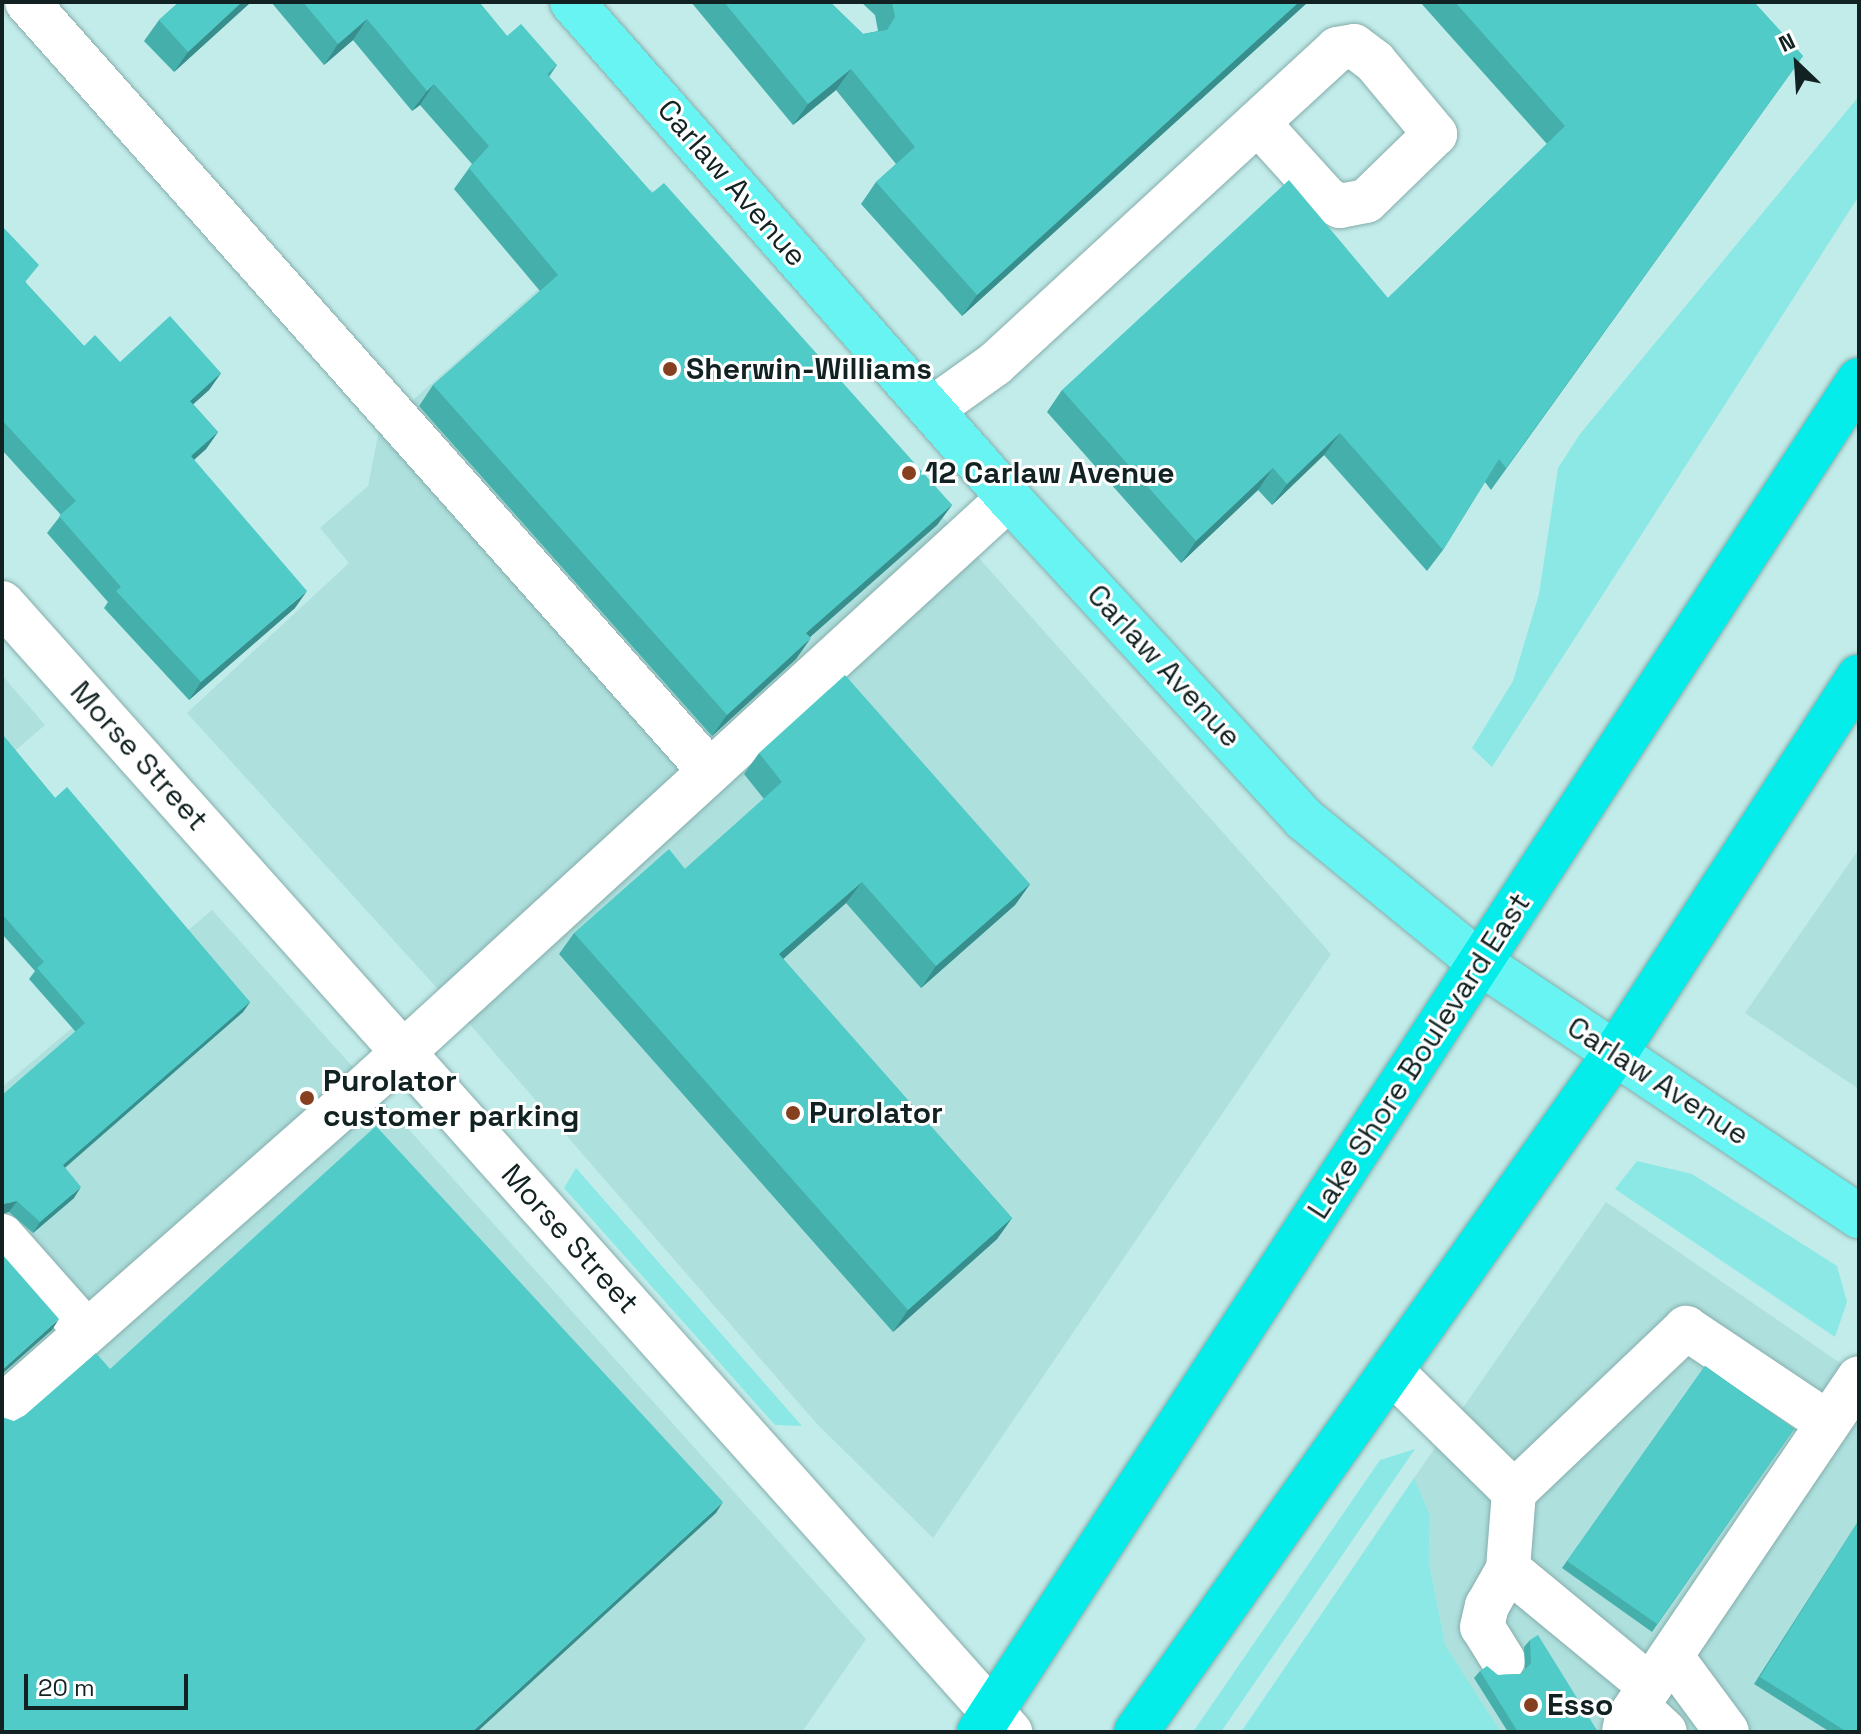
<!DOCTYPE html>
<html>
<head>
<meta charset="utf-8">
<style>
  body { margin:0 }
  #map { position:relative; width:1861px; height:1734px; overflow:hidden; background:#c2ecea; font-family:"Space Grotesk",sans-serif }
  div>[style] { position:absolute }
  .built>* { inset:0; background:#aee0de }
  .green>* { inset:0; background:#8be8e5 }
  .roads { filter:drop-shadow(0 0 2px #85adab) drop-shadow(0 0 2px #85adab) }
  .minor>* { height:44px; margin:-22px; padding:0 22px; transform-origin:22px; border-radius:22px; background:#fff }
  .major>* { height:44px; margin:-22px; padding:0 22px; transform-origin:22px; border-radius:22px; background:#68f4f2 }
  .highway>* { height:44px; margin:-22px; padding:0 22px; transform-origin:22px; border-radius:22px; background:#04edea }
  .wall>* { inset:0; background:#45afac }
  .shaded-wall>* { inset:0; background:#388e8c }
  .building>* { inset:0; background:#50cbc8 }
  .dots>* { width:22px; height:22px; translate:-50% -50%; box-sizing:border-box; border:4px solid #fff; border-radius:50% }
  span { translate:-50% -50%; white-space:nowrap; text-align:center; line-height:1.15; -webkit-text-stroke:6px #fff; paint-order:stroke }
  .street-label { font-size:30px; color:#122222 }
  .poi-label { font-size:30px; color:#122222; font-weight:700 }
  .left { translate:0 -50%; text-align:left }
  .frame { position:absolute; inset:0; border:4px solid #122222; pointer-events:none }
  .north { position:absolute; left:1757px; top:24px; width:80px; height:80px; -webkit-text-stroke:6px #fff; paint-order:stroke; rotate:335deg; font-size:22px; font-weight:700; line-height:32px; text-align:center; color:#122222 }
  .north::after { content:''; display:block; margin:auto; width:28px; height:36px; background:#122222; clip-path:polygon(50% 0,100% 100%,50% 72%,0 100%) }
  .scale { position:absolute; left:24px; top:1674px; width:164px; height:36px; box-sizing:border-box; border:4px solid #122222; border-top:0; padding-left:10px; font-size:24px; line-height:28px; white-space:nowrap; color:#122222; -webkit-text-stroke:6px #fff; paint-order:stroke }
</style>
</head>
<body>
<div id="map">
  <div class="built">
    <div style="clip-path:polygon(651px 189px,1331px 954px,933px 1538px,817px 1424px,466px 1020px,187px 713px,349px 563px,320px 528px,368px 486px,379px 430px)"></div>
    <div style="clip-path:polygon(2px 675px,45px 725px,2px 762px)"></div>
    <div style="clip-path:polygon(1859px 849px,1859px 1089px,1745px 1013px)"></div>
    <div style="clip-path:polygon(212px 910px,866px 1639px,802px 1732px,2px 1732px,2px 1087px)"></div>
    <div style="clip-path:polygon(1606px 1202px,1859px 1376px,1859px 1732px,1501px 1732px,1445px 1645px,1429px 1562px,1430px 1515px,1414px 1478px)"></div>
  </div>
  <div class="green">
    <div style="clip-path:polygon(1859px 96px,1859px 196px,1492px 767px,1472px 748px,1513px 681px,1539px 594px,1558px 468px,1580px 434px)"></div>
    <div style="clip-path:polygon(1637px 1161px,1692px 1174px,1837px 1266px,1847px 1302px,1835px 1337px,1615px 1189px)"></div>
    <div style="clip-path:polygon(576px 1168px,802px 1426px,775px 1425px,564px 1188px)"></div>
    <div style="clip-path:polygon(1415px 1449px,1221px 1732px,1193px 1732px,1380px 1460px)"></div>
    <div style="clip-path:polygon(1414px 1478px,1430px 1515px,1429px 1562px,1445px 1645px,1501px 1732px,1241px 1732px)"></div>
  </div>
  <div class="roads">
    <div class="minor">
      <div style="left:27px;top:2px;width:1027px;rotate:48.39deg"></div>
      <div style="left:932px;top:409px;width:77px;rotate:-35.5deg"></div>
      <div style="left:995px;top:364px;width:465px;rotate:-42.6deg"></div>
      <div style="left:1337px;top:49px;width:17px;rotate:-10deg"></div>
      <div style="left:1354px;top:46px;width:26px;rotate:37deg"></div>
      <div style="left:1375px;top:62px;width:94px;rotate:50.2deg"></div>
      <div style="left:1435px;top:134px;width:96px;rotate:135.8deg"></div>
      <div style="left:1366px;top:201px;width:26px;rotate:169deg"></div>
      <div style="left:1340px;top:206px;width:15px;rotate:-152deg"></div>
      <div style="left:1327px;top:199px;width:103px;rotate:-132.2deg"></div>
      <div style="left:2px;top:603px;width:1514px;rotate:48.24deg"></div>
      <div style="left:2px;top:1236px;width:127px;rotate:48.5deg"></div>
      <div style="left:1391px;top:1371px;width:173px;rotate:44.5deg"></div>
      <div style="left:1514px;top:1492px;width:77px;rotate:94.5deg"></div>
      <div style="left:1508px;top:1569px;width:184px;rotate:39.5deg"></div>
      <div style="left:2px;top:1407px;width:496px;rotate:-41.4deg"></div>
      <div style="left:374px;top:1079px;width:861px;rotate:-42.46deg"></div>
      <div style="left:1514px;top:1492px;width:238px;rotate:-43.6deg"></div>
      <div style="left:1686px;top:1328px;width:171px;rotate:33.8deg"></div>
      <div style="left:1671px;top:1656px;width:94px;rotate:53.6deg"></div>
      <div style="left:1503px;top:1660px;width:39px;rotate:-122deg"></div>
      <div style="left:1482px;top:1627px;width:22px;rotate:-77deg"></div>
      <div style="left:1487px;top:1606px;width:43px;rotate:-60.4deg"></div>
      <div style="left:1637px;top:1706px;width:38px;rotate:43deg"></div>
      <div style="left:1624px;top:1732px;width:10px;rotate:-79deg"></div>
      <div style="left:1626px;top:1722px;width:415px;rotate:-55.9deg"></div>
    </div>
    <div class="major">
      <div style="left:572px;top:2px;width:661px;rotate:48.62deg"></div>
      <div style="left:1009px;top:498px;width:436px;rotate:47.4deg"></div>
      <div style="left:1304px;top:819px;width:226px;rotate:39.3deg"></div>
      <div style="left:1479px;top:962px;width:457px;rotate:33.8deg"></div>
    </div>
    <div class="highway">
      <div style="left:979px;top:1732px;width:1613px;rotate:-56.94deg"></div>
      <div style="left:1136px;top:1732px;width:832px;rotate:-54.78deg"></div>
      <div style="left:1616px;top:1052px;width:447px;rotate:-57.1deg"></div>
    </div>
  </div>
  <div class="wall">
    <div style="clip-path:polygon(179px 2px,251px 2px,174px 72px,144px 41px,159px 20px)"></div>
    <div style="clip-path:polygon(271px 2px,479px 2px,507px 36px,557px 65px,549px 77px,652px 193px,952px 505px,937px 525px,810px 637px,796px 659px,712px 736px,419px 406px,433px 385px,540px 291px,454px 189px,472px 164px,420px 105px,412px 111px,353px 40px,324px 65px)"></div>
    <div style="clip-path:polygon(691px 2px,830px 2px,863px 34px,878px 31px,875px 15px,861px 2px,1308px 2px,962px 316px,861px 204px,876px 182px,896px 164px,836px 90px,793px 125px)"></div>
    <div style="clip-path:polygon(1420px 2px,1754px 2px,1803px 56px,1491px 490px,1485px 482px,1443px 550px,1427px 571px,1324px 455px,1272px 505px,1258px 490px,1181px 563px,1047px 412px,1062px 390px,1388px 298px,1547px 144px)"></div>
    <div style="clip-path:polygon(2px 226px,26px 283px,84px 346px,120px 362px,221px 373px,209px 390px,193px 404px,218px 432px,206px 449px,194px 460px,295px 608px,189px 700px,104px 608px,108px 602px,47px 533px,61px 515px,2px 450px)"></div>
    <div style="clip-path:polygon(2px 734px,55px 798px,250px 1002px,243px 1012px,65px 1168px,74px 1198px,33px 1233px,9px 1212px,75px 1031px,29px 979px,35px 971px,2px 934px)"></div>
    <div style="clip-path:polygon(759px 753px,1030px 884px,1015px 905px,921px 988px,846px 903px,783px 959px,1012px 1218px,997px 1239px,893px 1332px,559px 954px,574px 933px,685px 869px,764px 799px,744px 774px)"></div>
    <div style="clip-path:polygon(1705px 1366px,1794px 1429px,1652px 1632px,1562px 1568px)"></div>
    <div style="clip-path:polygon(1859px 1520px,1856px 1732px,1830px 1732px,1754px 1684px)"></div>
    <div style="clip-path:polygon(1530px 1640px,1598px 1732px,1508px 1732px,1474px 1678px,1480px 1671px,1498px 1675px,1521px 1674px,1525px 1669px,1524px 1647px)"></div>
  </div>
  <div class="shaded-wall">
    <div style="clip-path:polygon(242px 2px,251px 2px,174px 72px,188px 52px)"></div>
    <div style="clip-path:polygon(1299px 2px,1308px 2px,962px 316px,977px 295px)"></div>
    <div style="clip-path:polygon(367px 19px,353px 40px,324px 65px,338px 44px)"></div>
    <div style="clip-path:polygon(851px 69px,836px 90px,793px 125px,808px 104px)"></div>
    <div style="clip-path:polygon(434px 84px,420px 105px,412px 111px,427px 91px)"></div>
    <div style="clip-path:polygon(221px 373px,209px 390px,178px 418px,190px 401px)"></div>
    <div style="clip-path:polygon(218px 432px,206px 449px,179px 473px,191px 456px)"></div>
    <div style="clip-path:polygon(1340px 433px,1324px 455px,1272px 505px,1287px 484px)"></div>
    <div style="clip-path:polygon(1273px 468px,1258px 490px,1181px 563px,1196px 541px)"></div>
    <div style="clip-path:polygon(952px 505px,937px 525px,792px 653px,806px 633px)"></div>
    <div style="clip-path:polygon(307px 591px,295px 608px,189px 700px,201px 682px)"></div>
    <div style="clip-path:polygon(811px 638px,796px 659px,712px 736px,727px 715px)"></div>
    <div style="clip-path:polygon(862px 882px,846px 903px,764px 976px,779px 954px)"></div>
    <div style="clip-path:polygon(1030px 884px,1015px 905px,921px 988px,936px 966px)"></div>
    <div style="clip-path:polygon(250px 1002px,243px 1012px,55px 1176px,63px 1165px)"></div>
    <div style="clip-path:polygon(81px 1187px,74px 1198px,33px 1233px,40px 1222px)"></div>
    <div style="clip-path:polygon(17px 1201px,9px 1212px,2px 1214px,2px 1204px)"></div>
    <div style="clip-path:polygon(1012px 1218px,997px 1239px,893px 1332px,908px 1310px)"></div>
    <div style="clip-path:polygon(59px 1319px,52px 1330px,2px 1374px,2px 1370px)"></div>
    <div style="clip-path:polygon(723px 1502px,716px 1513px,477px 1732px,472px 1732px)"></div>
  </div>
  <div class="building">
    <div style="clip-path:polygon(179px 2px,242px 2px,188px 52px,159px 20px)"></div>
    <div style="clip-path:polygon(303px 2px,479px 2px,507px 36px,521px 24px,557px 65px,547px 74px,652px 193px,664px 183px,952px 505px,806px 633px,811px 638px,727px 715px,433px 385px,558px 275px,469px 168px,489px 146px,434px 84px,427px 91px,367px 19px,338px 44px)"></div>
    <div style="clip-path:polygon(724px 2px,830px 2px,863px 34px,887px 30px,895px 17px,892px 2px,1299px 2px,977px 295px,876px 182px,915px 147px,851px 69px,808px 104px)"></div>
    <div style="clip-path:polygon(1455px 2px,1754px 2px,1803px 56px,1506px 468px,1499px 459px,1443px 550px,1340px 433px,1287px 484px,1273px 468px,1196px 541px,1062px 390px,1289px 180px,1388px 298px,1565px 126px)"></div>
    <div style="clip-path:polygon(2px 226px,39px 265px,25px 282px,84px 346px,95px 335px,120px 362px,170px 316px,221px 373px,190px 401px,218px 432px,191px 456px,307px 591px,201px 682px,116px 591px,121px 587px,59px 516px,76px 501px,2px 420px)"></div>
    <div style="clip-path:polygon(845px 675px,1030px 884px,936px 966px,862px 882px,779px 954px,1012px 1218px,908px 1310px,574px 933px,669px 849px,685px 869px,782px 782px,759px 753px)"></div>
    <div style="clip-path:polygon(2px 734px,55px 798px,67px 787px,250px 1002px,63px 1165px,81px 1187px,40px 1222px,17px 1201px,2px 1204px,2px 1095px,85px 1023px,37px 968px,44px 962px,2px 914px)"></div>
    <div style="clip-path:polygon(376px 1126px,723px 1502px,472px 1732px,2px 1732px,2px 1417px,14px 1421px,25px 1415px,96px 1353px,110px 1369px)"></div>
    <div style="clip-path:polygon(2px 1254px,59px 1319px,2px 1370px)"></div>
    <div style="clip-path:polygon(1705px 1366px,1794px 1429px,1657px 1624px,1567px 1561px)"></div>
    <div style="clip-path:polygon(1859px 1520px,1859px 1727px,1856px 1732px,1847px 1732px,1760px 1677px)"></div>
    <div style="clip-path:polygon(1538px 1635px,1598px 1732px,1518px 1732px,1480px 1671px,1487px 1666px,1498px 1675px,1521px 1674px,1531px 1663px,1530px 1640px)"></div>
  </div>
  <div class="dots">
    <div style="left:670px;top:369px;background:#87401f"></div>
    <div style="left:909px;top:473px;background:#87401f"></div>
    <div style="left:307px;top:1098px;background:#87401f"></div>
    <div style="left:793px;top:1113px;background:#87401f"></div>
    <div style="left:1531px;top:1705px;background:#87401f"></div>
  </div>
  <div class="street-label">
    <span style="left:732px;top:183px;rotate:49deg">Carlaw Avenue</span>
    <span style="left:1164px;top:666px;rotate:47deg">Carlaw Avenue</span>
    <span style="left:139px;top:756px;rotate:48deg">Morse Street</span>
    <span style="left:1419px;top:1056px;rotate:-57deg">Lake Shore Boulevard East</span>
    <span style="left:1658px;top:1081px;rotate:33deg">Carlaw Avenue</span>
    <span style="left:570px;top:1239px;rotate:48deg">Morse Street</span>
  </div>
  <div class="poi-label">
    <span class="left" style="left:686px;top:369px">Sherwin-Williams</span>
    <span class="left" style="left:925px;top:473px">12 Carlaw Avenue</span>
    <span class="left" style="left:323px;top:1098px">Purolator<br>customer parking</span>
    <span class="left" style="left:809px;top:1113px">Purolator</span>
    <span class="left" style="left:1547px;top:1705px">Esso</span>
  </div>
  <div class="frame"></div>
  <div class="north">N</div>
  <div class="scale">20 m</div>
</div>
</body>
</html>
